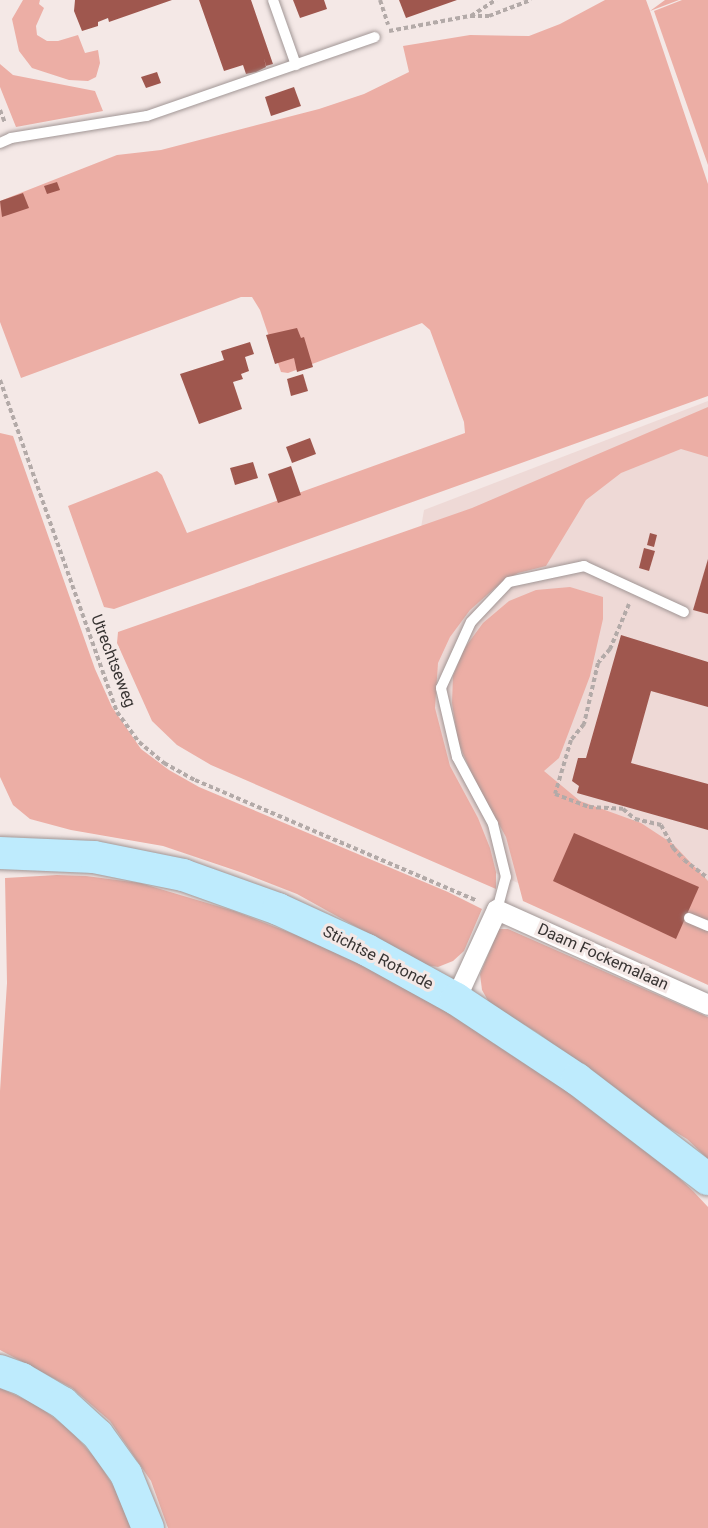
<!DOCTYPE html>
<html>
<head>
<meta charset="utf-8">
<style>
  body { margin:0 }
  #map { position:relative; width:708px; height:1528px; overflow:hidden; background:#f4e8e6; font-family:Roboto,sans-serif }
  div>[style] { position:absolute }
  .built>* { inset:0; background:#eed9d6 }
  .green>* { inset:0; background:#ecaea5 }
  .building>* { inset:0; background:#9f574e }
  .path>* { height:4px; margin-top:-2px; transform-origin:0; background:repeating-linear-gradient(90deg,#b3aaa8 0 4.5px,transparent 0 7.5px) }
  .roads { filter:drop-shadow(0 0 2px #a19695) drop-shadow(0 0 2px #a19695) }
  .lane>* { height:10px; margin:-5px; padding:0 5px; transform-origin:5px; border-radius:5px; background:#fff }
  .street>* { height:20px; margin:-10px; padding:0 10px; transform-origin:10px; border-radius:10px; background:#fff }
  .primary>* { height:32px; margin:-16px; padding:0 16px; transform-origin:16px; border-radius:16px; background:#beebfd }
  span { translate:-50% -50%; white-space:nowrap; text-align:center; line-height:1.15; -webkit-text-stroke:6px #f4e8e6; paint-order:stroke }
  .street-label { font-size:16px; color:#383433 }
</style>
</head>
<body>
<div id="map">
  <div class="built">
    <div style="clip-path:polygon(708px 401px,708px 969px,372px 817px,424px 510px)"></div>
  </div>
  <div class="green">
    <div style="clip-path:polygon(23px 0,40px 0,39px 4px,44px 8px,36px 26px,37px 35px,47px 41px,58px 41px,78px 35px,85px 53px,98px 50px,100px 63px,96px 77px,88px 81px,69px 80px,32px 68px,19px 51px,12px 19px)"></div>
    <div style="clip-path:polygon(605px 0,646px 0,650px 11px,665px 0,679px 0,650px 11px,708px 184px,708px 396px,114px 609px,104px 607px,68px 506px,157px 471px,162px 475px,187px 533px,465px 433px,464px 422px,430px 330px,422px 323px,288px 373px,281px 372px,260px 310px,252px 297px,241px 297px,21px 378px,0 322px,0 201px,117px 155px,161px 150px,319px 109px,364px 94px,409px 72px,403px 46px,470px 35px,529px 36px,560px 24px)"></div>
    <div style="clip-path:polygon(682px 0,708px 0,708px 165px,654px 11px)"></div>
    <div style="clip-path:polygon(0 64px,13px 75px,95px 91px,103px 111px,16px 127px,0 87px)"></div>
    <div style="clip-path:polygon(708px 407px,708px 457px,681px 449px,621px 473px,586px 500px,546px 566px,518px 573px,495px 588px,470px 610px,450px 637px,438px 663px,435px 708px,450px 766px,478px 818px,490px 848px,496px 872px,496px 889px,211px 765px,177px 745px,152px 721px,117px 643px,118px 632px,472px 508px)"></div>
    <div style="clip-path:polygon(0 433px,13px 436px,95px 669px,112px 707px,141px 749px,169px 770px,199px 787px,448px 892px,482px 909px,464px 951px,453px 961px,438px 967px,425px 965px,297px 894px,243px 873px,163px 846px,71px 830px,30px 819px,13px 805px,0 777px)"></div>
    <div style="clip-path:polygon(570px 587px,603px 597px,603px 619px,590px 676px,559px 758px,544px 771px,580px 801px,641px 823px,673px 844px,708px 881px,708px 985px,523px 901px,506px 837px,474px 779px,458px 742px,452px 703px,453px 676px,464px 649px,483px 623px,509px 601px,536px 590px)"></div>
    <div style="clip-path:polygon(57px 875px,86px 876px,140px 883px,234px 911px,358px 959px,534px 1063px,650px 1151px,693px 1191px,708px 1207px,708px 1528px,168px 1528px,151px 1481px,110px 1421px,72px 1388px,0 1350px,0 1091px,7px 983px,5px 878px)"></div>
    <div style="clip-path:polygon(499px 929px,508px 929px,708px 1017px,708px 1159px,687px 1139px,644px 1113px,538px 1033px,490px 1004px,482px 990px,480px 974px)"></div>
    <div style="clip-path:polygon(0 1388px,37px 1405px,70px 1430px,97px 1460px,119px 1495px,131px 1528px,0 1528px)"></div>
  </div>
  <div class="building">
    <div style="clip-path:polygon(75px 0,172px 0,109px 22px,108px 18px,98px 22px,98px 26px,82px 31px,74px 11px)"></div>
    <div style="clip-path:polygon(199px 0,251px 0,273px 64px,266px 66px,264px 58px,266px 67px,256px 72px,246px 74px,243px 65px,224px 71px)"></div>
    <div style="clip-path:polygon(293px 0,324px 0,327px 9px,300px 18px)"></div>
    <div style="clip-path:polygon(399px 0,457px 0,406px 18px)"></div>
    <div style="clip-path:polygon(157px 72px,161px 83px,146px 88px,141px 77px)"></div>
    <div style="clip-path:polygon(294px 87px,301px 106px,271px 116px,265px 97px)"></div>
    <div style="clip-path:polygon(57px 182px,60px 190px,47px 194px,44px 186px)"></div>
    <div style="clip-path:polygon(23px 193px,29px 208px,2px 217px,0 201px)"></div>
    <div style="clip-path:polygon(297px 328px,301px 338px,304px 337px,313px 367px,297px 372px,294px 358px,275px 364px,266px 335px)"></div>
    <div style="clip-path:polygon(250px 342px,254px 354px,245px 357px,249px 371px,241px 374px,243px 379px,233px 382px,242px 409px,199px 424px,180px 374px,224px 360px,221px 351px)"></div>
    <div style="clip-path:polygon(303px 374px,308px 391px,291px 396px,287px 379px)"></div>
    <div style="clip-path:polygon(310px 438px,316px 454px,292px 463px,286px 447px)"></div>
    <div style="clip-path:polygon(253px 462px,258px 478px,235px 485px,230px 468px)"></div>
    <div style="clip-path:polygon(291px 466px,301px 495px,278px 503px,268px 474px)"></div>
    <div style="clip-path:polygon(650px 533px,657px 535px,654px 547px,647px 545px)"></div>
    <div style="clip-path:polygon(644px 548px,655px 551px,649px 571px,639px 568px)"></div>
    <div style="clip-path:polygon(708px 559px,708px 614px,693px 610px)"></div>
    <div style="clip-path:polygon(621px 635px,708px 662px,708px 707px,651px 691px,631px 763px,708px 784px,708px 830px,577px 793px,579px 786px,572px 781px,578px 758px,586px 758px)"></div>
    <div style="clip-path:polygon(574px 833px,699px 887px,676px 939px,553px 881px)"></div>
  </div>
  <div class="path">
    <div style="left:380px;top:0;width:26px;rotate:72deg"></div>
    <div style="left:471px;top:16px;width:30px;rotate:-33deg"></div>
    <div style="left:389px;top:31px;width:82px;rotate:-10.5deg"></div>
    <div style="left:470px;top:16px;width:19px"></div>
    <div style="left:489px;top:16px;width:45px;rotate:-20.9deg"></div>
    <div style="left:0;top:110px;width:14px;rotate:69deg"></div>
    <div style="left:0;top:380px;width:352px;rotate:70.6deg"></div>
    <div style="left:117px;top:712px;width:37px;rotate:54deg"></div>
    <div style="left:139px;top:742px;width:33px;rotate:40deg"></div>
    <div style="left:164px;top:763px;width:35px;rotate:29deg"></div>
    <div style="left:195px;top:780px;width:307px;rotate:23.2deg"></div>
    <div style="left:629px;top:604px;width:49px;rotate:112.9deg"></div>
    <div style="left:610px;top:649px;width:18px;rotate:131deg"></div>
    <div style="left:598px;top:663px;width:63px;rotate:102.9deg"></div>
    <div style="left:584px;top:724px;width:21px;rotate:129deg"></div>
    <div style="left:571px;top:740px;width:56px;rotate:106.5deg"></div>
    <div style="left:555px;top:794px;width:36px;rotate:21deg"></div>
    <div style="left:589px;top:807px;width:34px;rotate:3deg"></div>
    <div style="left:623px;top:809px;width:16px;rotate:40deg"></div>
    <div style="left:635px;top:819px;width:27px;rotate:13deg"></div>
    <div style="left:661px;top:825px;width:26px;rotate:62deg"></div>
    <div style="left:673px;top:848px;width:16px;rotate:47deg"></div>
    <div style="left:684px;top:860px;width:30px;rotate:37deg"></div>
  </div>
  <div class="roads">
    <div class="lane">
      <div style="left:273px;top:0;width:69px;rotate:70.5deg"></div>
      <div style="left:0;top:143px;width:12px;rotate:-24deg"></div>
      <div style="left:11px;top:138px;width:138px;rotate:-9.2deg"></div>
      <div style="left:147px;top:116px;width:241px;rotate:-19.1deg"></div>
      <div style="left:497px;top:910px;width:34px;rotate:-75deg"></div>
      <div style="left:506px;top:877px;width:55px;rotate:-103.8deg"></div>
      <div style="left:493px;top:824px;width:76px;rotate:-118.2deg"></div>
      <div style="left:457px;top:757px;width:71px;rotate:-103.1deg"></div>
      <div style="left:441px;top:688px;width:72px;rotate:-65.6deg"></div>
      <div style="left:471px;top:622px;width:55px;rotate:-46.5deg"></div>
      <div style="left:509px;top:582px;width:77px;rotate:-12deg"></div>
      <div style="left:584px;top:566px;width:110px;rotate:24.7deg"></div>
      <div style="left:689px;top:918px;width:21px;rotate:23deg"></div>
    </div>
    <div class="street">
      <div style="left:456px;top:999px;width:98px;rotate:-65.3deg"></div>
      <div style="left:497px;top:910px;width:231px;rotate:24.2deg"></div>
    </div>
    <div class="primary">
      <div style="left:0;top:853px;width:94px;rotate:2.4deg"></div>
      <div style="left:94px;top:857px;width:91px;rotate:11.4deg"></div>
      <div style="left:183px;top:875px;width:101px;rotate:19.7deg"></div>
      <div style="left:278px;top:909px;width:98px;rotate:24.7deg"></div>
      <div style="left:367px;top:950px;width:102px;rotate:28.8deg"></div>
      <div style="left:456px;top:999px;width:145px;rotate:33.5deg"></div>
      <div style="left:577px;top:1079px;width:165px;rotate:37.4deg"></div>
      <div style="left:0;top:1371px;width:23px;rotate:20deg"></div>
      <div style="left:22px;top:1379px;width:48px;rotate:30.3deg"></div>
      <div style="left:63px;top:1403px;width:47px;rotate:42.4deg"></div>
      <div style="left:98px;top:1435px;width:48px;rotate:54.3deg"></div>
      <div style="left:126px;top:1474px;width:58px;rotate:67.8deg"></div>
    </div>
  </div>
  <div class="street-label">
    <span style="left:113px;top:661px;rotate:69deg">Utrechtseweg</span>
    <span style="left:603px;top:957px;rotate:24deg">Daam Fockemalaan</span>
    <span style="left:378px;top:958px;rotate:27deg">Stichtse Rotonde</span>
  </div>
</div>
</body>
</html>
